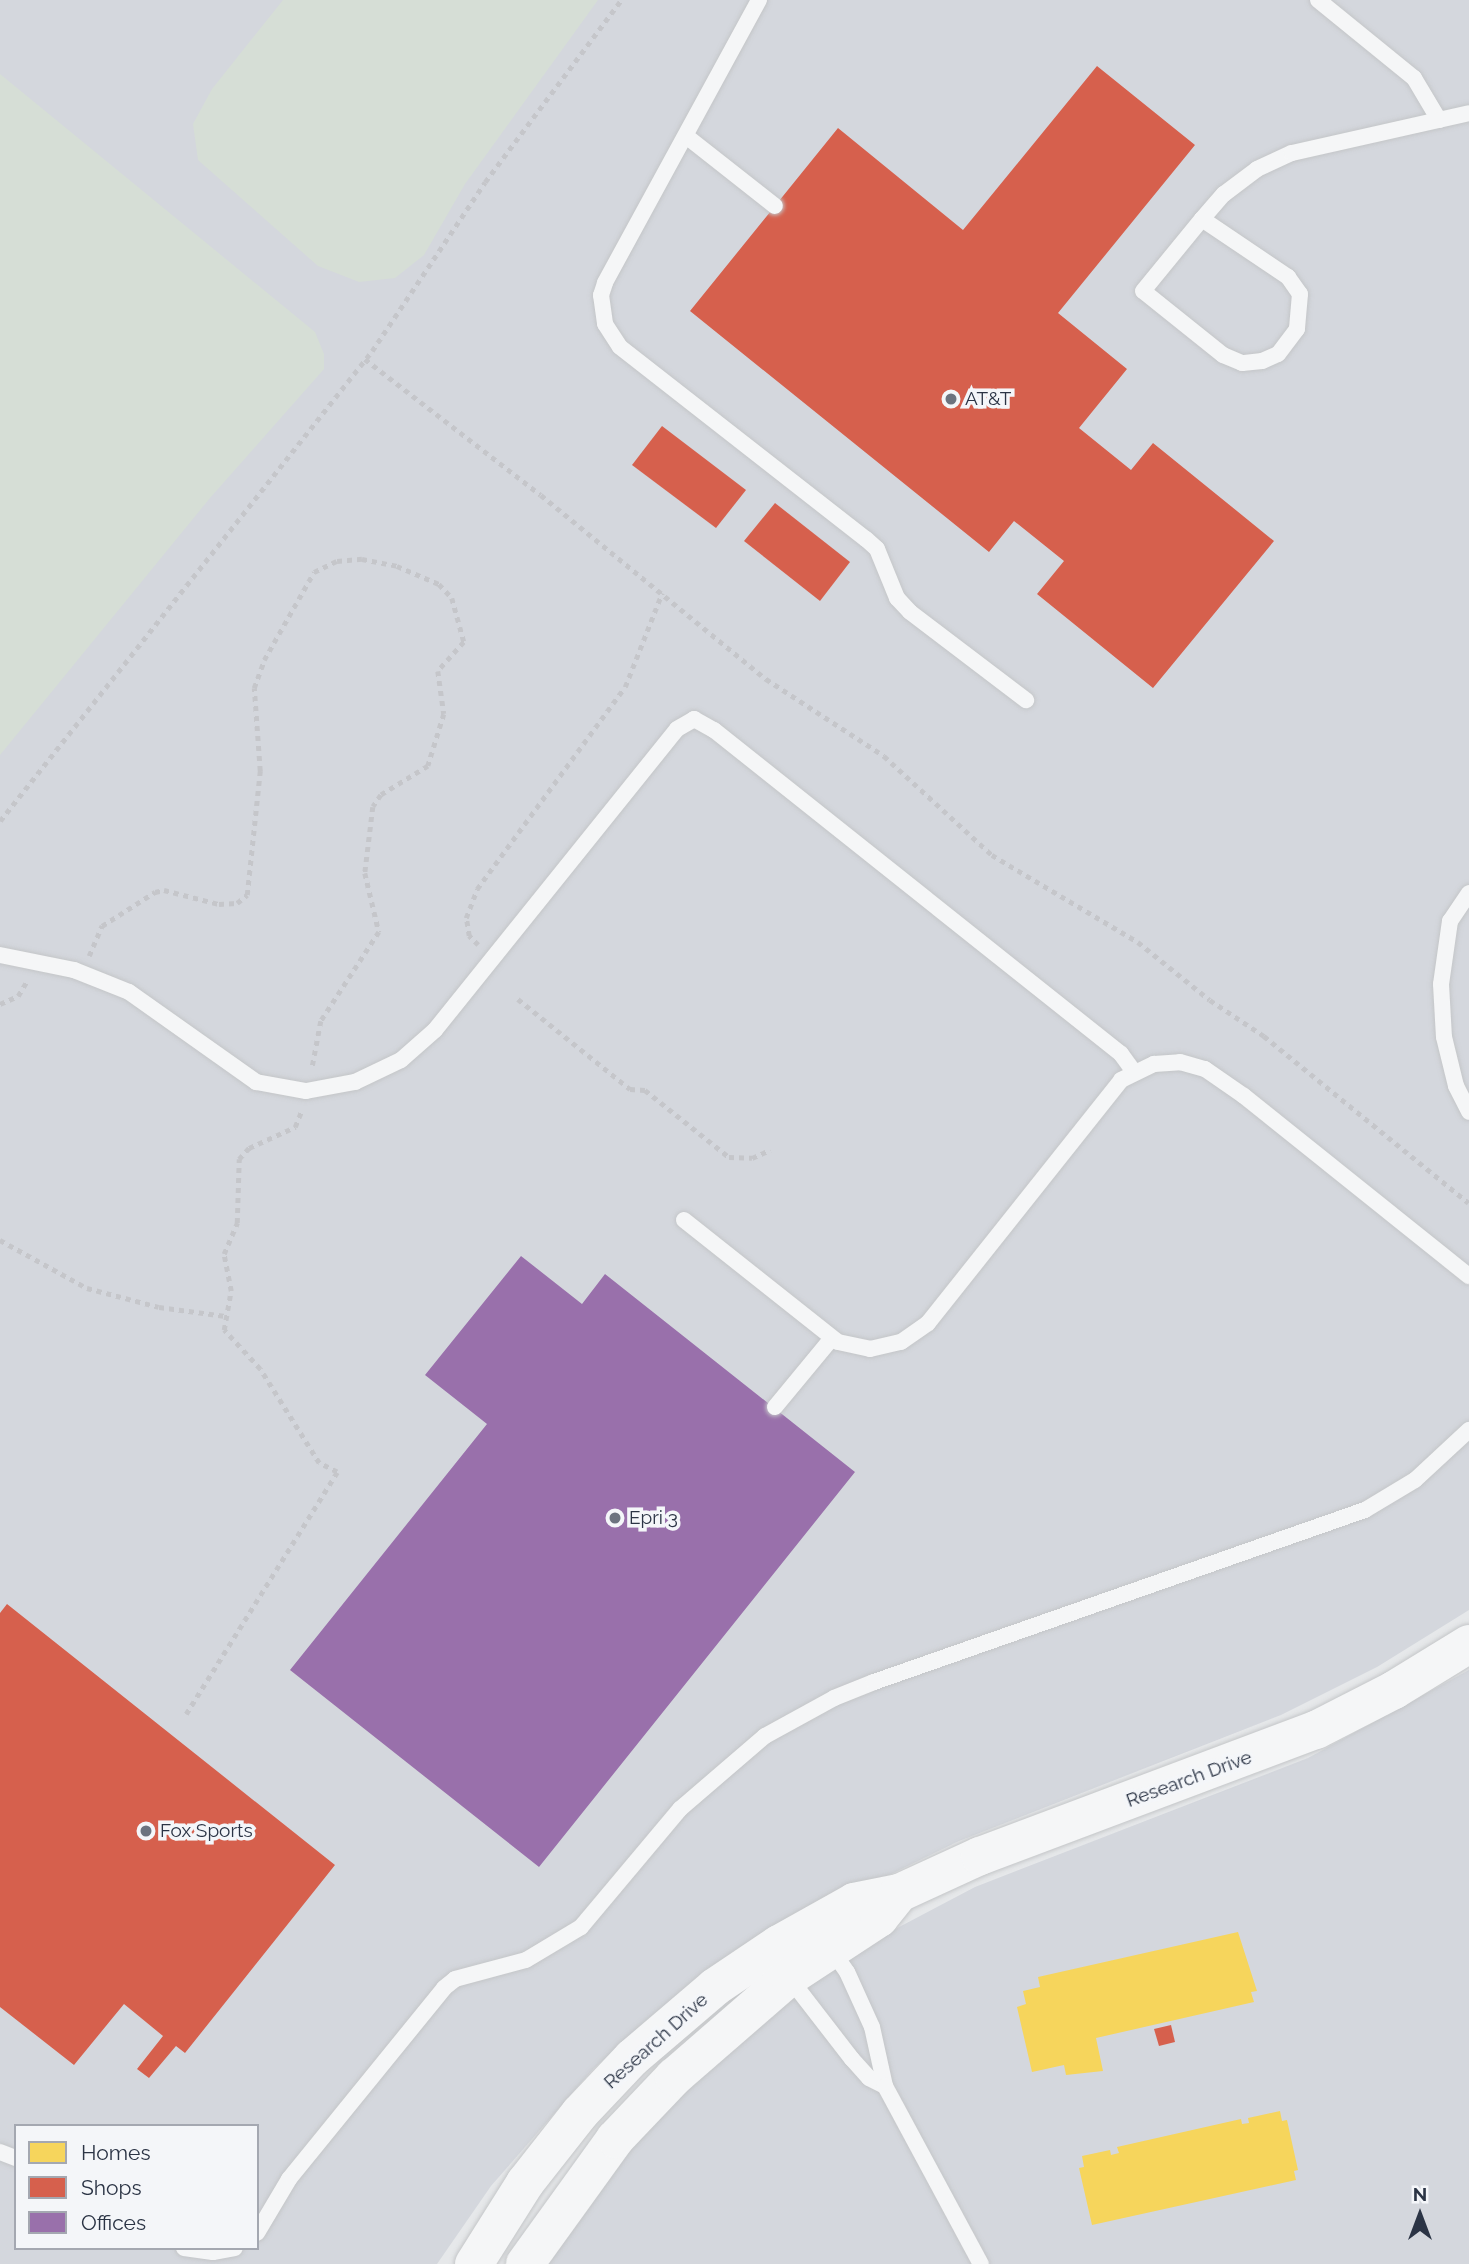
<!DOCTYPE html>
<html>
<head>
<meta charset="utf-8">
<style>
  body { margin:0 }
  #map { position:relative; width:1469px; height:2264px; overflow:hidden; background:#e6e8ea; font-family:Raleway,sans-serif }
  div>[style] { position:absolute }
  .built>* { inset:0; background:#d4d7dd }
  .green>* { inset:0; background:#d6ded6 }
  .homes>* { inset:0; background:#f6d55c }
  .shops>* { inset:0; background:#d6604d }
  .offices>* { inset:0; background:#9970ab }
  .path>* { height:4.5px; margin-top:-2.25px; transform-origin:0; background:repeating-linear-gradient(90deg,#c5c6ca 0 5px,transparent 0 10px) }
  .roads { filter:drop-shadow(0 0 2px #c4c6c8) drop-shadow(0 0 2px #c4c6c8) }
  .service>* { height:16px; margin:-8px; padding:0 8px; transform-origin:8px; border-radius:8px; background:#f5f6f7 }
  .tertiary>* { height:38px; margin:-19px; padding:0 19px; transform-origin:19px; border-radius:19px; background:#f5f6f7 }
  .dots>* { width:19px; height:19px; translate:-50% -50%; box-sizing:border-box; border:4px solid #f4f6f9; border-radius:50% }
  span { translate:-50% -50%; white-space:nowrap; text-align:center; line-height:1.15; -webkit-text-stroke:7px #f4f6f9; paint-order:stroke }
  .poi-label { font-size:19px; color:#2b3445 }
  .left { translate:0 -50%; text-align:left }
  .street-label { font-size:19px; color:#2b3445 }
  .legend { position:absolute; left:14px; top:2124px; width:245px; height:126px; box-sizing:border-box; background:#f4f6f9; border:2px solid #a4a8b1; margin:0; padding:9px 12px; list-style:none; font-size:21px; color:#2b3445 }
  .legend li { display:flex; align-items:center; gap:14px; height:35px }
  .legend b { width:35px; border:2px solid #a4a8b1 }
  .north { position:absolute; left:1385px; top:2180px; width:70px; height:70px; -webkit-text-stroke:5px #f4f6f9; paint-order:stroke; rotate:0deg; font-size:19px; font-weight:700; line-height:28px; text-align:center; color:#2b3445 }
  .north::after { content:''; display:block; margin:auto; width:24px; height:32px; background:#2b3445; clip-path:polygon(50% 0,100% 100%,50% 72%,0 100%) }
</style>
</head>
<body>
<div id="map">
  <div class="built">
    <div style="clip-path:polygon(evenodd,0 0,1469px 0,1469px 1610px,1377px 1667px,1281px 1715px,959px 1841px,850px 1894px,628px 2039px,594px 2068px,491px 2186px,437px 2264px,0 2264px,0 0,16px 2126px,257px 2126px,257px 2248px,16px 2248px,16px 2126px)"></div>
    <div style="clip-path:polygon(1469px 1670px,1469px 2264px,546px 2264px,574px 2219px,642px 2136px,697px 2079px,755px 2024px,848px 1954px,975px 1887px,1308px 1758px)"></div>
  </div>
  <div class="green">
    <div style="clip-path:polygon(283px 0,598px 0,465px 184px,424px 255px,395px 278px,359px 282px,318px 266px,198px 160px,193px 124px,212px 89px)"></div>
    <div style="clip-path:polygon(0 74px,315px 332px,324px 354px,324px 369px,210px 498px,0 755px)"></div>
  </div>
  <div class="homes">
    <div style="clip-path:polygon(1238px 1932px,1257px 1991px,1251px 1992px,1254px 2002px,1096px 2038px,1103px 2071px,1066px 2075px,1064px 2065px,1032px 2072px,1017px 2007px,1026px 2004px,1023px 1991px,1040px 1987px,1038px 1977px)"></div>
    <div style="clip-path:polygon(1280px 2111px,1282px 2121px,1287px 2120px,1298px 2170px,1294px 2171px,1296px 2180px,1092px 2225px,1079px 2168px,1084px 2167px,1082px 2156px,1110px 2150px,1111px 2155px,1119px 2153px,1117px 2147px,1241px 2119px,1242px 2124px,1249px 2123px,1248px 2118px)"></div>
  </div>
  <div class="shops">
    <div style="clip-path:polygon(1097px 66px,1195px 145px,1058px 313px,1127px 369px,1079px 428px,1131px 470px,1153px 443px,1274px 541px,1153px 688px,1037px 594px,1064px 561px,1014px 521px,989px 552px,690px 311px,838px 128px,963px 230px)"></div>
    <div style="clip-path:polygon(662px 426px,746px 490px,716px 528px,632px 465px)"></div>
    <div style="clip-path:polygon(775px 503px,850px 562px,820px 601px,744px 541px)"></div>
    <div style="clip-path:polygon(7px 1604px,335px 1865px,185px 2053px,176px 2046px,149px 2078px,137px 2069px,163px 2036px,124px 2004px,74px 2065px,0 2007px,0 1613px)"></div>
    <div style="clip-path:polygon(1171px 2025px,1175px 2042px,1159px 2046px,1154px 2029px)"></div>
  </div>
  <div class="offices">
    <div style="clip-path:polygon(521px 1256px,582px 1304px,605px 1274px,855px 1472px,539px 1867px,290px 1670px,487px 1424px,425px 1375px)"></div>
  </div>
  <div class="path">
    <div style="left:365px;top:359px;width:222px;rotate:37.7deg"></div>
    <div style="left:541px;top:495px;width:291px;rotate:39.3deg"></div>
    <div style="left:766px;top:679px;width:141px;rotate:33.1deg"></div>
    <div style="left:884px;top:756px;width:147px;rotate:42.5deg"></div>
    <div style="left:992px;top:855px;width:170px;rotate:30.8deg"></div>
    <div style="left:1138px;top:942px;width:92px;rotate:38.9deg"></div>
    <div style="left:1210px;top:1000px;width:65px;rotate:33.7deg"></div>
    <div style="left:1264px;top:1036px;width:264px;rotate:39.2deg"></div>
    <div style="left:0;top:821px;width:599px;rotate:-51.64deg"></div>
    <div style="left:372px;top:351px;width:203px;rotate:-56.2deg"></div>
    <div style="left:485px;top:182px;width:227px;rotate:-53.2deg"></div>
    <div style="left:478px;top:945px;width:13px;rotate:-135deg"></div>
    <div style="left:469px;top:936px;width:18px;rotate:-99deg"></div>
    <div style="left:466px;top:918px;width:31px;rotate:-69deg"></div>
    <div style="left:477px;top:889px;width:250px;rotate:-53.8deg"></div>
    <div style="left:625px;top:687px;width:101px;rotate:-68.5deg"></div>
    <div style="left:89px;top:956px;width:33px;rotate:-67deg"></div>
    <div style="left:102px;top:926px;width:63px;rotate:-32.7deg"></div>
    <div style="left:155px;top:892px;width:9px;rotate:-13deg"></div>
    <div style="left:164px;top:890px;width:57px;rotate:14.3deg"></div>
    <div style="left:219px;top:904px;width:18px;rotate:-3deg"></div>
    <div style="left:237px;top:903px;width:13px;rotate:-39deg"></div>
    <div style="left:247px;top:895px;width:125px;rotate:-84deg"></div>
    <div style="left:260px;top:771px;width:83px;rotate:-94.1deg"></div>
    <div style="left:254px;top:688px;width:30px;rotate:-70deg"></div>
    <div style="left:264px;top:660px;width:101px;rotate:-60.4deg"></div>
    <div style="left:314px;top:572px;width:25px;rotate:-26deg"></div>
    <div style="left:337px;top:561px;width:25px;rotate:-5deg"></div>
    <div style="left:362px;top:559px;width:36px;rotate:11deg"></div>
    <div style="left:397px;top:566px;width:46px;rotate:23.2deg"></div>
    <div style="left:439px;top:584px;width:19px;rotate:47deg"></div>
    <div style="left:452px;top:598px;width:46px;rotate:74.7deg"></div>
    <div style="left:464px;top:642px;width:39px;rotate:132deg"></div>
    <div style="left:438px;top:671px;width:43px;rotate:82.1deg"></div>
    <div style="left:444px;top:714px;width:54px;rotate:107.1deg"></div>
    <div style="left:428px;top:766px;width:55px;rotate:148.3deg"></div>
    <div style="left:381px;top:795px;width:14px;rotate:124deg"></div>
    <div style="left:373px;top:807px;width:66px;rotate:96.9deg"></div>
    <div style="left:365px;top:873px;width:61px;rotate:76.7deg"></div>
    <div style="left:379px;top:932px;width:106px;rotate:123.1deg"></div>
    <div style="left:321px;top:1021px;width:49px;rotate:100.6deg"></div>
    <div style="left:518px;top:999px;width:144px;rotate:38.8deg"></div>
    <div style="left:630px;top:1089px;width:15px;rotate:4deg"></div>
    <div style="left:645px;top:1090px;width:107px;rotate:38.6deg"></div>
    <div style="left:729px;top:1157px;width:23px;rotate:2deg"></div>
    <div style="left:752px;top:1158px;width:20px;rotate:-24deg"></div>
    <div style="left:0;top:1004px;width:20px;rotate:-24deg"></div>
    <div style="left:18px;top:996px;width:17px;rotate:-59deg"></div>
    <div style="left:0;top:1240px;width:99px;rotate:28.9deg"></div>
    <div style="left:87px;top:1288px;width:74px;rotate:14.8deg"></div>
    <div style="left:159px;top:1307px;width:67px;rotate:7.8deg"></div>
    <div style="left:186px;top:1714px;width:285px;rotate:-58deg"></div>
    <div style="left:337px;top:1472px;width:20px;rotate:-153deg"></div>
    <div style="left:319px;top:1463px;width:111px;rotate:-122.1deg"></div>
    <div style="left:260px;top:1369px;width:53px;rotate:-132.7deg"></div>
    <div style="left:224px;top:1330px;width:40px;rotate:-80deg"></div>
    <div style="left:231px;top:1291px;width:38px;rotate:-101deg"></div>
    <div style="left:224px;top:1254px;width:34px;rotate:-67deg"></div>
    <div style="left:237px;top:1223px;width:64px;rotate:-88.2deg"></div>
    <div style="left:239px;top:1159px;width:15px;rotate:-48deg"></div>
    <div style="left:249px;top:1148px;width:51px;rotate:-24.5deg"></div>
    <div style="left:295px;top:1127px;width:16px;rotate:-68deg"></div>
  </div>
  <div class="roads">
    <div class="service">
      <div style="left:759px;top:0;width:322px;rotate:118.6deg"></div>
      <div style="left:605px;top:283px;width:13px;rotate:108deg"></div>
      <div style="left:601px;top:295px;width:29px;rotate:82deg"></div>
      <div style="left:605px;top:324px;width:27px;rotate:57deg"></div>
      <div style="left:620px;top:347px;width:312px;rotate:38deg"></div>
      <div style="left:866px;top:539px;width:15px;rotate:42deg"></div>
      <div style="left:877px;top:549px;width:53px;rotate:67.8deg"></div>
      <div style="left:897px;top:598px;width:19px;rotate:47deg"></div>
      <div style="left:910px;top:612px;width:146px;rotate:37.2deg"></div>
      <div style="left:1318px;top:0;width:124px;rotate:39.1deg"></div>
      <div style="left:1414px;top:78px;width:49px;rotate:59.2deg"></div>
      <div style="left:686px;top:136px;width:113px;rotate:38.2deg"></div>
      <div style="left:1202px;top:219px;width:104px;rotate:34deg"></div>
      <div style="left:1288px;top:277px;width:21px;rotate:55deg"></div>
      <div style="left:1300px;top:294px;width:35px;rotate:95deg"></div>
      <div style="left:1297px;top:329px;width:31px;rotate:127deg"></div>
      <div style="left:1278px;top:354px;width:17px;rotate:156deg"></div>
      <div style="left:1262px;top:361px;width:20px;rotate:174deg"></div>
      <div style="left:1242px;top:363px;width:21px;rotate:-157deg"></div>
      <div style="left:1223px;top:355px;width:102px;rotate:-141.3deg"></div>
      <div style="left:1143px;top:291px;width:93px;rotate:-50.7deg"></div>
      <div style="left:1202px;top:219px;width:33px;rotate:-49deg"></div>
      <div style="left:1224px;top:194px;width:41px;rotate:-37.1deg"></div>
      <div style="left:1257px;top:169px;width:38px;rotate:-25deg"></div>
      <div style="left:1292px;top:153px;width:181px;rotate:-12.7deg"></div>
      <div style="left:1469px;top:893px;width:34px;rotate:124deg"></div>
      <div style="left:1450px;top:921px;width:64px;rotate:98.1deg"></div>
      <div style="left:1441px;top:984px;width:53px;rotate:86.8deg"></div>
      <div style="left:1444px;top:1037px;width:50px;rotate:76.2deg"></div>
      <div style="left:1456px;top:1086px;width:29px;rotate:63deg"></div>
      <div style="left:0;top:955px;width:76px;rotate:11.5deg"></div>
      <div style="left:74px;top:970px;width:59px;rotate:21.8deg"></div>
      <div style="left:129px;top:992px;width:156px;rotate:35.3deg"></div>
      <div style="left:256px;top:1082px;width:51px;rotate:10.2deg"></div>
      <div style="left:306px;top:1091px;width:50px;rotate:-10.4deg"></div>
      <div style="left:355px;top:1082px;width:51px;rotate:-25.6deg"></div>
      <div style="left:401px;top:1060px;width:45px;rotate:-41.4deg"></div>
      <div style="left:435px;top:1030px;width:386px;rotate:-51.2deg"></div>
      <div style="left:677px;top:729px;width:20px;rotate:-30deg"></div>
      <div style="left:694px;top:719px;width:23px;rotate:29deg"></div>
      <div style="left:714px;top:730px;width:520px;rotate:38.52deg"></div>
      <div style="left:1121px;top:1054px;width:22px;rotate:54deg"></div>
      <div style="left:684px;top:1220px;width:196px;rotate:38.4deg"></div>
      <div style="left:838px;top:1342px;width:33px;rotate:12deg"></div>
      <div style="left:870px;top:1349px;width:32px;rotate:-13deg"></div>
      <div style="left:901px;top:1342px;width:33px;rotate:-35deg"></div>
      <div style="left:928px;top:1323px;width:310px;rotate:-51.5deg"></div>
      <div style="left:1121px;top:1080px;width:37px;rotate:-26deg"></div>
      <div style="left:1154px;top:1064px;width:26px;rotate:-4deg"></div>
      <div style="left:1180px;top:1062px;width:26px;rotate:16deg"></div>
      <div style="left:1205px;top:1069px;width:47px;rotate:34.7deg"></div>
      <div style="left:1244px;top:1096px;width:288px;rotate:38.7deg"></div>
      <div style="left:775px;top:1407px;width:89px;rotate:-50.4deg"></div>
      <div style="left:787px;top:1975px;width:106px;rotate:52.3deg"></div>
      <div style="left:852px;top:2059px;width:25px;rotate:48deg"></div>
      <div style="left:869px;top:2078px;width:18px;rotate:27deg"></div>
      <div style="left:885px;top:2086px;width:60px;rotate:-102.4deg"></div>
      <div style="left:872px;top:2027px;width:60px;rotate:-114.4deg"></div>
      <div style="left:847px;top:1972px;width:29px;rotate:-125deg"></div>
      <div style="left:885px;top:2086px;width:202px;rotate:61.7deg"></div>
      <div style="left:0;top:2152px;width:17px;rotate:21deg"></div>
      <div style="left:257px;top:2233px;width:63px;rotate:-59.3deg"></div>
      <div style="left:289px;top:2179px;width:246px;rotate:-50.9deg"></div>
      <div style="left:444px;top:1988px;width:14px;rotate:-39deg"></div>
      <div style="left:455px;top:1979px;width:73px;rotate:-15deg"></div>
      <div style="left:526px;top:1960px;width:64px;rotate:-31deg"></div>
      <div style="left:581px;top:1927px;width:154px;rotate:-50deg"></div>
      <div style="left:680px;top:1809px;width:112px;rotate:-40.7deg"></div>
      <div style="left:765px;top:1736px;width:79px;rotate:-28.8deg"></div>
      <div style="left:834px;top:1698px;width:43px;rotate:-21.8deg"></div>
      <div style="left:874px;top:1682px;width:520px;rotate:-19.31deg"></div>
      <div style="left:1365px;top:1510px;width:58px;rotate:-31deg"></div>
      <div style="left:1415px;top:1480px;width:74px;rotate:-42.8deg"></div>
      <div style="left:184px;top:2248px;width:29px;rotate:8deg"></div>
      <div style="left:213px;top:2252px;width:22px;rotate:-10deg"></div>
    </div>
    <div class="tertiary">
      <div style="left:474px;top:2264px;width:96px;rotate:-57.8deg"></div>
      <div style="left:525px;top:2183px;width:89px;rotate:-51.8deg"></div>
      <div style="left:580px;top:2113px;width:76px;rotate:-46.6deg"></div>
      <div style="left:632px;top:2058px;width:109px;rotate:-40.5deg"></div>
      <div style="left:715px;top:1987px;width:77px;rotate:-33.9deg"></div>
      <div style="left:779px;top:1944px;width:86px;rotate:-29.2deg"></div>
      <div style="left:854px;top:1902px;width:46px;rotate:-11.3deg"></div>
      <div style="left:899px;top:1893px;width:89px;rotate:-24.6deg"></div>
      <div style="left:980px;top:1856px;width:359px;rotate:-20.6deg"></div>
      <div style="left:1316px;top:1730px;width:88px;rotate:-27.1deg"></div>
      <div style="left:1394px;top:1690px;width:88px;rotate:-31.5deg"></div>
      <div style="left:525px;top:2264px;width:154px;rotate:-54.2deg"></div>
      <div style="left:615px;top:2139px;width:86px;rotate:-46.4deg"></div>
      <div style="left:674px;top:2077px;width:152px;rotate:-41deg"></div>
      <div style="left:789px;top:1977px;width:108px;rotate:-33.2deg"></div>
      <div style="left:879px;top:1918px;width:32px;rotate:-51deg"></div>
    </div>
  </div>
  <div class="dots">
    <div style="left:951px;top:399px;background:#6c737f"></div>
    <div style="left:615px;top:1518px;background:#6c737f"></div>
    <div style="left:146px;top:1831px;background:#6c737f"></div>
  </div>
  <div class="poi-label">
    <span class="left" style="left:965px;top:399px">AT&amp;T</span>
    <span class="left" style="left:629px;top:1518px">Epri 3</span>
    <span class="left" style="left:160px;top:1831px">Fox Sports</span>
  </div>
  <div class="street-label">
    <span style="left:1189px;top:1779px;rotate:-20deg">Research Drive</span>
    <span style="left:656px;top:2041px;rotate:-42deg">Research Drive</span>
  </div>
  <ul class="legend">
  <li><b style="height:19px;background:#f6d55c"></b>Homes</li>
  <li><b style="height:19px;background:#d6604d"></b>Shops</li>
  <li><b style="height:19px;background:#9970ab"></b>Offices</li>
  </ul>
  <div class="north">N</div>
</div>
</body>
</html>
